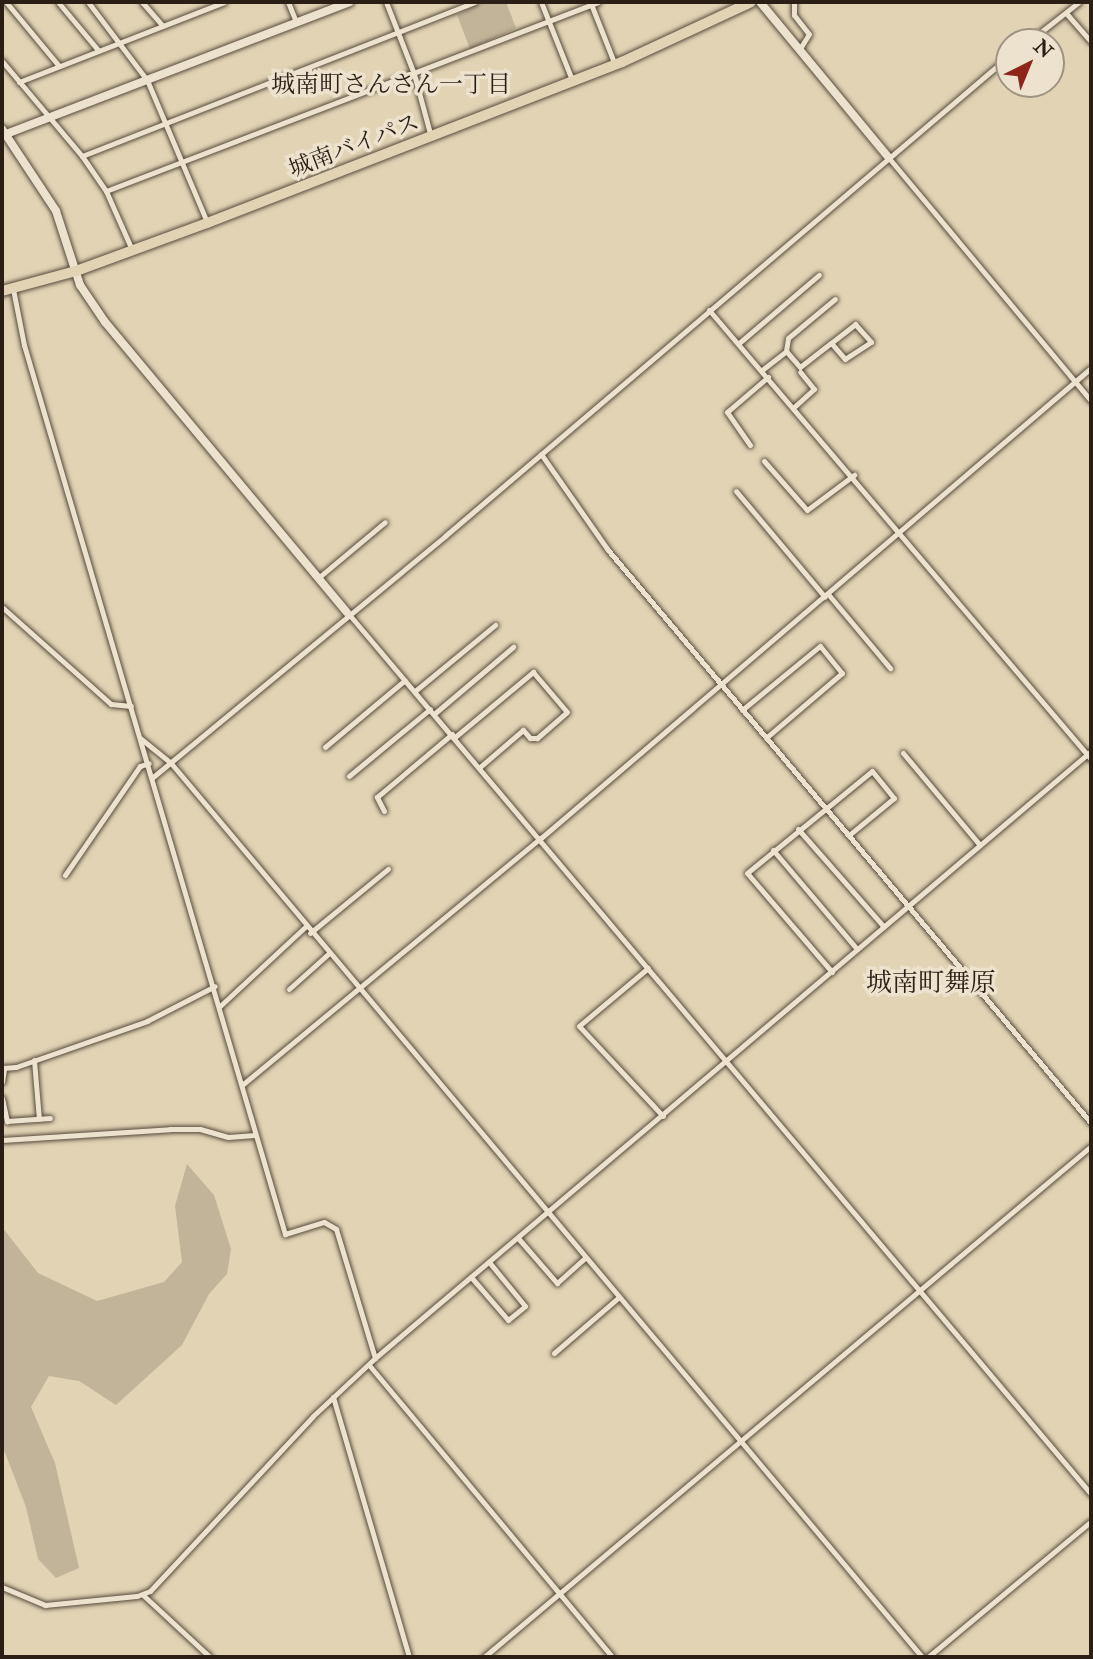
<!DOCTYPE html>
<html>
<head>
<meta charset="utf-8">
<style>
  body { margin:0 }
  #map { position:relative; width:1093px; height:1659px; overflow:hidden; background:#e1d3b4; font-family:"IM FELL Double Pica","Noto Serif JP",serif }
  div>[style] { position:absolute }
  .green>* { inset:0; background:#c2b499 }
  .roads { filter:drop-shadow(0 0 2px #584b3d) drop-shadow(0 0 2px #584b3d) }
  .street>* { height:5px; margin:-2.5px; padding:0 2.5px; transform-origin:2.5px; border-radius:2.5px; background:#ece2ce }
  .secondary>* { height:8px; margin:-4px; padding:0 4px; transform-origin:4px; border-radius:4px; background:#ece2ce }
  .highway>* { height:10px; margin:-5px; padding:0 5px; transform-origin:5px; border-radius:5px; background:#e1d3b4 }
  span { translate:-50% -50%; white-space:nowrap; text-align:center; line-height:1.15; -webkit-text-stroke:7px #ece2ce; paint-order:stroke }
  .street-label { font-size:23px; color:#2b1e15 }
  .neighbourhood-label { font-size:24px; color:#2b1e15 }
  .quarter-label { font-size:26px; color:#2b1e15 }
  .frame { position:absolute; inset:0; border:4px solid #2b1e15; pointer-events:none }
  .north { position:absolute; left:995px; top:28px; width:70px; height:70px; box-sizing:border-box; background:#ece2ce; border:2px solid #9f9484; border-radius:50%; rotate:43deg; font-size:19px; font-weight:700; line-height:28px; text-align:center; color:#2b1e15 }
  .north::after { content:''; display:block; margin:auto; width:24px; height:32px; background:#8f2418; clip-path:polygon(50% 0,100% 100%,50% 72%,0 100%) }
</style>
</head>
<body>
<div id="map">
  <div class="green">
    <div style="clip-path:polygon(482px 2px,506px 2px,516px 28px,470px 49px,457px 15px)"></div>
    <div style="clip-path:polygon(187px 1164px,214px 1195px,231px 1249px,227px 1274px,209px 1294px,182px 1345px,116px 1405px,79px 1381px,49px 1376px,31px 1407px,55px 1463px,79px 1568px,56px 1578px,38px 1559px,26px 1507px,2px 1445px,2px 1227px,38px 1273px,97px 1301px,164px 1282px,182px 1262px,175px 1206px)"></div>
  </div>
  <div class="roads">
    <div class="street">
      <div style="left:6px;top:2px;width:83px;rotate:50.4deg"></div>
      <div style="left:58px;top:2px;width:62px;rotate:50.2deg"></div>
      <div style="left:88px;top:2px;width:98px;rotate:52.9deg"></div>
      <div style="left:147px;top:80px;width:154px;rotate:67.1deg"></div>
      <div style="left:142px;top:2px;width:30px;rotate:49deg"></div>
      <div style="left:288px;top:2px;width:22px;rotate:68deg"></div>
      <div style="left:386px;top:2px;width:77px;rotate:68.7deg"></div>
      <div style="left:414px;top:74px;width:65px;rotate:74.9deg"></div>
      <div style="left:541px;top:2px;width:84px;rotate:68.3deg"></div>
      <div style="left:794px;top:2px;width:13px;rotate:90deg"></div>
      <div style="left:794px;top:15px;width:24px;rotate:52deg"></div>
      <div style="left:809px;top:34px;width:19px;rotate:122deg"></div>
      <div style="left:591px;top:4px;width:66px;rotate:68.5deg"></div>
      <div style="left:1066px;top:13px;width:38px;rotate:49deg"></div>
      <div style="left:1028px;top:42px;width:65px;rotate:-38.1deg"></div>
      <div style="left:2px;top:61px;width:124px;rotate:49.9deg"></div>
      <div style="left:82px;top:156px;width:42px;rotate:55.6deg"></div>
      <div style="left:106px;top:191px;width:64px;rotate:66.2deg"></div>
      <div style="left:19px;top:82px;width:220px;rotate:-21.3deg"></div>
      <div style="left:82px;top:156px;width:422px;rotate:-21.4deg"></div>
      <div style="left:888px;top:157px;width:317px;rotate:50.2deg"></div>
      <div style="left:106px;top:191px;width:527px;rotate:-21.01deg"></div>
      <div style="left:13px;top:289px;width:57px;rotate:78.9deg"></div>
      <div style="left:24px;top:345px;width:927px;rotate:73.64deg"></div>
      <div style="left:285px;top:1234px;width:41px;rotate:-17.1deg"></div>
      <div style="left:324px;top:1222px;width:14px;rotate:30deg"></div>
      <div style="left:336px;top:1229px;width:135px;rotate:73.2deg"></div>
      <div style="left:709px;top:310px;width:590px;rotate:49.61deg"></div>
      <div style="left:739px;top:343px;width:105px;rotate:-40.4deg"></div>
      <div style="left:786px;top:351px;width:21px;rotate:49deg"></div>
      <div style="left:800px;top:367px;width:39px;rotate:-38deg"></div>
      <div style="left:831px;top:343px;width:31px;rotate:-38deg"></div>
      <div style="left:855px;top:324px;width:24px;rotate:48deg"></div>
      <div style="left:871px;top:342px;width:31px;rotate:147deg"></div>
      <div style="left:845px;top:359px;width:21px;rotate:-131deg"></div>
      <div style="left:762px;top:370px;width:31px;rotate:-38deg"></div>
      <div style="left:786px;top:351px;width:13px;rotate:-81deg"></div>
      <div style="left:788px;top:338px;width:61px;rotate:-39.7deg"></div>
      <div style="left:794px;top:407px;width:27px;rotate:-42deg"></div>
      <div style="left:814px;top:389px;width:22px;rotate:-129deg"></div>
      <div style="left:750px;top:445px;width:40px;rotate:-124.9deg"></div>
      <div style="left:727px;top:412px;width:54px;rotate:-40.5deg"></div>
      <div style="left:541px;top:454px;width:117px;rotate:55.1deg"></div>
      <div style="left:608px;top:550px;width:749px;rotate:49.87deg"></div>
      <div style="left:764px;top:461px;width:65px;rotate:48.7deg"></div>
      <div style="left:807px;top:510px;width:59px;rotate:-36.7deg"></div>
      <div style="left:736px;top:491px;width:138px;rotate:50deg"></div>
      <div style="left:318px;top:578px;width:87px;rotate:-39.9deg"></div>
      <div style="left:828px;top:594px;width:97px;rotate:50deg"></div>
      <div style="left:2px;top:607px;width:146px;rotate:41.7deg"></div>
      <div style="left:111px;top:704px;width:20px;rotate:6deg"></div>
      <div style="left:347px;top:612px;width:1154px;rotate:49.85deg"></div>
      <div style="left:415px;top:691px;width:104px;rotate:-39.5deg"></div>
      <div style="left:742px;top:710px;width:101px;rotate:-39.4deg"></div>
      <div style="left:820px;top:646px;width:35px;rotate:51deg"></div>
      <div style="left:842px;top:673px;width:100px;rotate:139.5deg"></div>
      <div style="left:434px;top:714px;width:104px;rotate:-40.3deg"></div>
      <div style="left:455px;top:737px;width:102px;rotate:-39.8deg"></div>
      <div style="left:533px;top:672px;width:52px;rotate:49.6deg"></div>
      <div style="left:567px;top:712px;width:40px;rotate:139deg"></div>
      <div style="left:537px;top:738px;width:7px;rotate:180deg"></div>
      <div style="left:530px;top:738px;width:11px;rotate:-131deg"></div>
      <div style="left:523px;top:730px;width:57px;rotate:139.3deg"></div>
      <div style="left:140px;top:738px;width:38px;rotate:39deg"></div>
      <div style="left:170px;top:762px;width:1169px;rotate:49.96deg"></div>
      <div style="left:325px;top:747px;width:104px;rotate:-39.9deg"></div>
      <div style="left:903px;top:753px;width:120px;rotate:50.1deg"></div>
      <div style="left:349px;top:776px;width:105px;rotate:-39.6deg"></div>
      <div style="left:153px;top:777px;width:379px;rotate:-39.5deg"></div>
      <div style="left:445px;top:536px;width:741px;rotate:-40.4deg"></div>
      <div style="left:384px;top:811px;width:16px;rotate:-117deg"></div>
      <div style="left:377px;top:797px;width:98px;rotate:-40deg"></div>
      <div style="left:798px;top:829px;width:130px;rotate:48.7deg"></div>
      <div style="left:773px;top:850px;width:130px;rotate:49.7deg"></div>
      <div style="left:65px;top:875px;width:132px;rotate:-55.5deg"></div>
      <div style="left:140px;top:766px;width:9px;rotate:-18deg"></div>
      <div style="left:310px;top:933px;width:101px;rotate:-39.4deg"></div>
      <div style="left:648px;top:968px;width:90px;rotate:140deg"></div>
      <div style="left:579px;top:1026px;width:123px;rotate:47deg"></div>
      <div style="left:832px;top:972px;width:130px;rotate:-130.6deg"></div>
      <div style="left:747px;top:873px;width:161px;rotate:-39.2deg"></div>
      <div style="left:872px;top:771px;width:35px;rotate:51deg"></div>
      <div style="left:894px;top:798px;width:58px;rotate:140.6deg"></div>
      <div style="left:289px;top:989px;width:52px;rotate:-41.9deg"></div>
      <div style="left:220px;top:1006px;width:116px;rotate:-42.9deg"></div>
      <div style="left:34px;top:1060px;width:59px;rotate:85.2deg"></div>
      <div style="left:2px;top:1068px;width:14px;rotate:-4deg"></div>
      <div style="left:16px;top:1067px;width:139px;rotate:-19.3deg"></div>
      <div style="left:147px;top:1021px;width:76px;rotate:-27.2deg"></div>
      <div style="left:2px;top:1082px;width:13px;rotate:-81deg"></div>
      <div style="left:242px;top:1085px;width:388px;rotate:-39.6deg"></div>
      <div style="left:541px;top:838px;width:723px;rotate:-40.52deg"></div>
      <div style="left:2px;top:1098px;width:24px;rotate:78deg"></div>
      <div style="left:7px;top:1121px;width:43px;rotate:-4deg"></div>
      <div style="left:2px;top:1140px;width:168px;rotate:-3.7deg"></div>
      <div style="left:170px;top:1129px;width:30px"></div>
      <div style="left:200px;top:1129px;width:29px;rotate:16deg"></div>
      <div style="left:228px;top:1137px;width:27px;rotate:-4deg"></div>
      <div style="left:518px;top:1238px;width:60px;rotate:49.1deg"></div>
      <div style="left:557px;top:1283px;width:38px;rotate:-42deg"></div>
      <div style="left:471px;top:1277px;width:57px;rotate:49.3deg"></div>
      <div style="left:508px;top:1320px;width:22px;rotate:-39deg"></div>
      <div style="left:525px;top:1306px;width:57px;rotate:-129.3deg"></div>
      <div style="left:554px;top:1353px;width:86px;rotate:-40.7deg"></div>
      <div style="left:369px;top:1365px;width:380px;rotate:50.2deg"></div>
      <div style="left:333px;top:1397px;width:271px;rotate:73.7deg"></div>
      <div style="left:2px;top:1587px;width:47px;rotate:22.7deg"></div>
      <div style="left:45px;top:1605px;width:92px;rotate:-5.6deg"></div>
      <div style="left:137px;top:1596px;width:14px;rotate:-21deg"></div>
      <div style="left:150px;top:1591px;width:239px;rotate:-47deg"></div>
      <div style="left:313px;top:1416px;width:85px;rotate:-43.1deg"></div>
      <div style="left:375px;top:1358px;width:939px;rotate:-40.29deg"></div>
      <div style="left:143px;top:1595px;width:91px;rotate:42.8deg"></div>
      <div style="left:484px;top:1657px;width:793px;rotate:-40.09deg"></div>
      <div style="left:928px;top:1657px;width:212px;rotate:-39.8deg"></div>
    </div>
    <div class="secondary">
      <div style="left:760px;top:2px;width:201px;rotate:50.4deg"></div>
      <div style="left:2px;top:129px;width:98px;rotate:56.6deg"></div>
      <div style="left:56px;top:211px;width:78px;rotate:72deg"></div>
      <div style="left:80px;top:285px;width:45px;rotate:56deg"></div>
      <div style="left:105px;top:322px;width:378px;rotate:50.2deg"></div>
      <div style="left:6px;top:134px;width:368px;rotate:-21deg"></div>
    </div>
    <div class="highway">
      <div style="left:2px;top:291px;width:77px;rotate:-15.1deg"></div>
      <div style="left:76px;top:271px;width:140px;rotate:-20.1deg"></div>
      <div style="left:207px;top:223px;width:445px;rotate:-21.2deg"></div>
      <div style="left:622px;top:62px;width:142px;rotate:-24.9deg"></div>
    </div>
  </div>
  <div class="street-label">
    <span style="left:354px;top:146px;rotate:-21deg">城南バイパス</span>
  </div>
  <div class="neighbourhood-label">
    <span style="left:391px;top:85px">城南町さんさん一丁目</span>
  </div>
  <div class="quarter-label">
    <span style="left:931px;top:984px">城南町舞原</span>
  </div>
  <div class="frame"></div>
  <div class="north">N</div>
</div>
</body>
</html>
